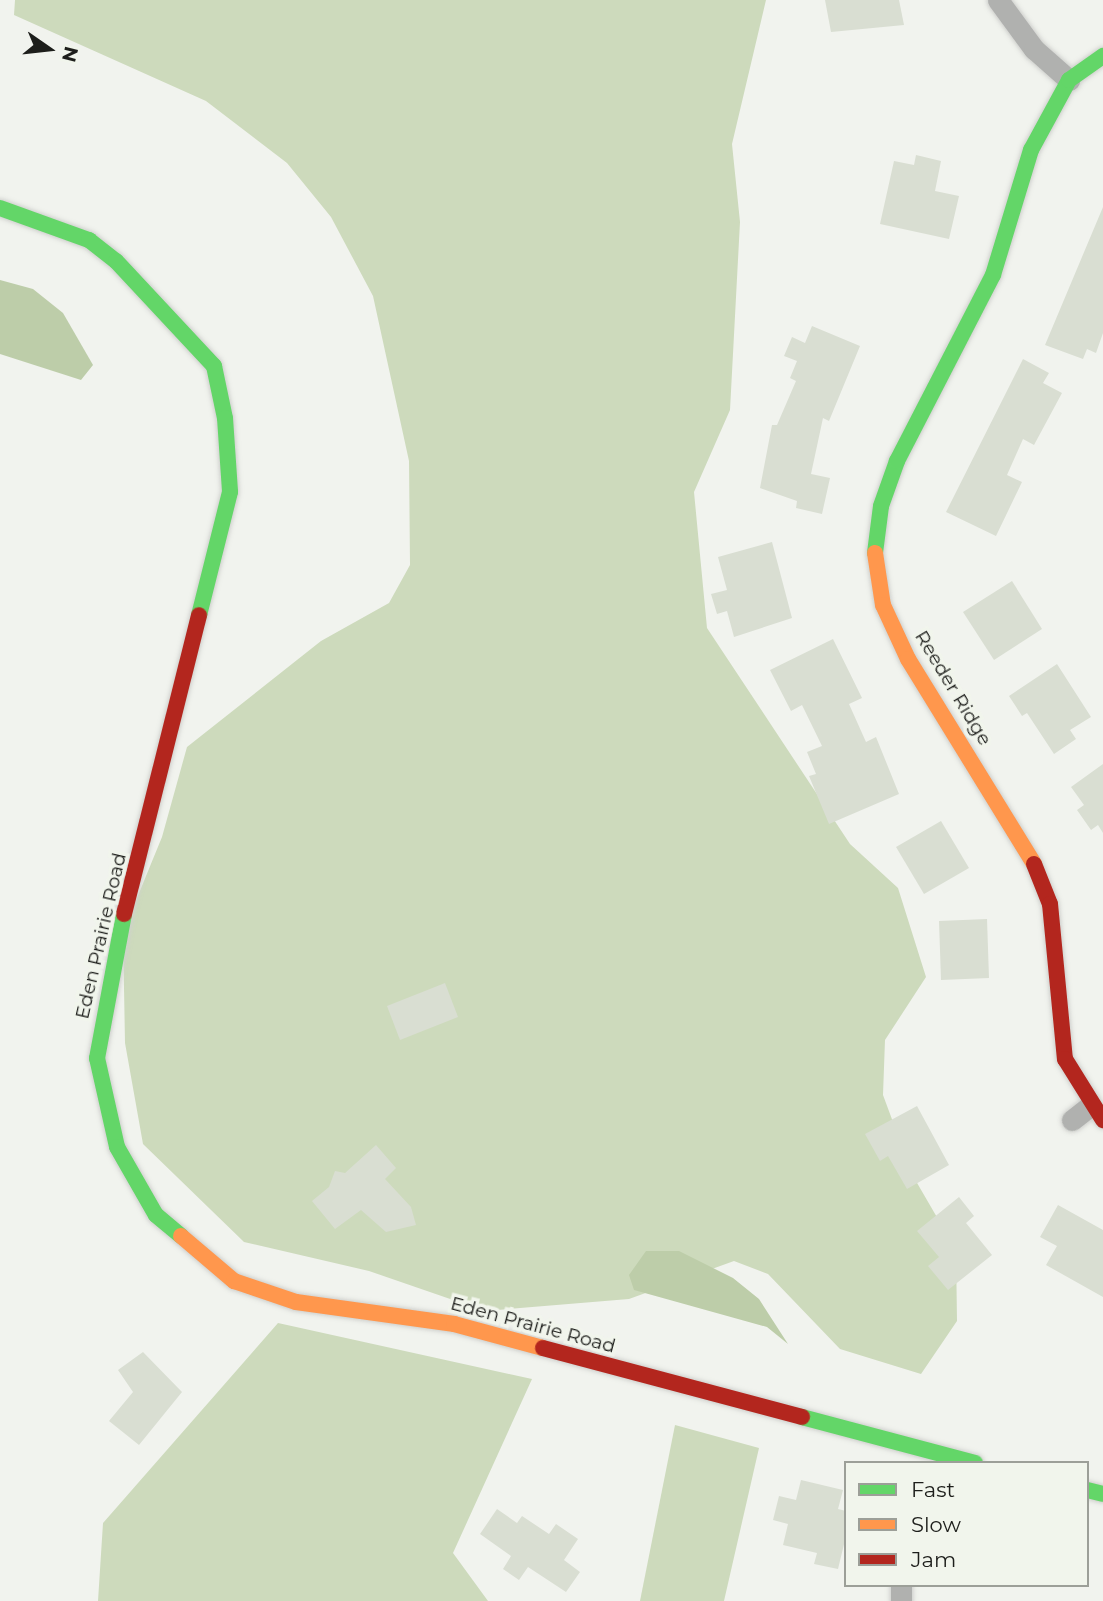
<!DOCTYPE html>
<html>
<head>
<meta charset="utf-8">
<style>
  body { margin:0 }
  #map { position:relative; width:1103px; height:1601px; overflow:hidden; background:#f1f3ee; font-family:Montserrat,sans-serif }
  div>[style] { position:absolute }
  .forest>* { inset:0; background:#cddabc }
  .water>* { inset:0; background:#bdcda9 }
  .building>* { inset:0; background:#d9ded2 }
  .roads { filter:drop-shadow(0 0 2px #cfd0cd) drop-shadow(0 0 2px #cfd0cd) }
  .street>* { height:21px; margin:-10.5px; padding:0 10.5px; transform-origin:10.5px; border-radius:10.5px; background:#b0b1af }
  .fast>* { height:16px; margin:-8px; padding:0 8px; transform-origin:8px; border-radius:8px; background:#63d668 }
  .slow>* { height:16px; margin:-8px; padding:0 8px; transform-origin:8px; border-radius:8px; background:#ff974d }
  .jam>* { height:16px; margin:-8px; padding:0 8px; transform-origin:8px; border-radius:8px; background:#b3261e }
  span { translate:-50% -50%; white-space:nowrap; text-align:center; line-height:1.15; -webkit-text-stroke:7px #f1f5ec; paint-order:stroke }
  .street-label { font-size:19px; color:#1d1e1b }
  .legend { position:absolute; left:844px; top:1461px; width:245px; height:126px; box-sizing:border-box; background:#f1f5ec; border:2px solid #9c9f98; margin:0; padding:9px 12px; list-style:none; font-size:21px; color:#1d1e1b }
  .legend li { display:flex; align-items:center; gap:14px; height:35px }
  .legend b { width:35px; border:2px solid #9c9f98 }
  .north { position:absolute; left:14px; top:14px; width:70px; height:70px; -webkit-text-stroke:5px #f1f5ec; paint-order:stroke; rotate:104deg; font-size:19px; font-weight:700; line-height:28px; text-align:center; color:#1d1e1b }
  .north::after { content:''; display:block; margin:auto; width:24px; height:32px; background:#1d1e1b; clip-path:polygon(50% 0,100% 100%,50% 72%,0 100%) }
</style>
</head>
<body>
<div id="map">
  <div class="forest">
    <div style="clip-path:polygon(15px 0,766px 0,732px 144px,740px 222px,730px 410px,694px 492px,707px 628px,850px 844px,898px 888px,926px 977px,885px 1040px,883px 1095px,913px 1176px,956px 1250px,957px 1321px,921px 1374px,840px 1349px,768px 1274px,734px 1261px,629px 1299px,485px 1311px,369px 1271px,244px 1242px,143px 1144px,125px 1043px,123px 932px,162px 837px,187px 747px,321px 641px,389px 603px,410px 565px,409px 461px,373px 296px,331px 217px,287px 163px,206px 101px,14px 15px)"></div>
    <div style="clip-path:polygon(278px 1323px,532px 1379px,453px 1553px,488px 1601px,98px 1601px,103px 1523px)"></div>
    <div style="clip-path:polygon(675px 1425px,759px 1448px,724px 1601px,640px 1601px)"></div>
  </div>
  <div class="water">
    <div style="clip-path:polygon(0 280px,33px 289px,63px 313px,93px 365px,81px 380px,0 354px)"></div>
    <div style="clip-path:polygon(646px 1251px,679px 1251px,733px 1278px,759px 1299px,788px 1344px,767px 1327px,634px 1290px,629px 1275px)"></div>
  </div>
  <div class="building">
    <div style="clip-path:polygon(825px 0,899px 0,904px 25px,831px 32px)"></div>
    <div style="clip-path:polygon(916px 155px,941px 161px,935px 191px,959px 196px,949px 239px,880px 224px,894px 161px,914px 165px)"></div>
    <div style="clip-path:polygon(1103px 207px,1103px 333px,1096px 353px,1087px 349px,1083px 359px,1045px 345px)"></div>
    <div style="clip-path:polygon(812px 326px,860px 346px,829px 421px,823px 418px,811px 474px,830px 478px,822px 514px,796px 508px,797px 501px,760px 488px,772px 425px,777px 425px,796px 381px,790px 378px,797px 361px,784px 356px,792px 337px,805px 343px)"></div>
    <div style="clip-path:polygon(1023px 359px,1049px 373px,1043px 383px,1062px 393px,1034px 445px,1023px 439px,1007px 475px,1022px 482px,996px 536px,946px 512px)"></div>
    <div style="clip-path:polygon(772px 542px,792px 618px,734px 637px,727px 611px,717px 614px,711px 594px,727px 590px,718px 557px)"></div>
    <div style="clip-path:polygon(1012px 581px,1042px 629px,994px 660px,963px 612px)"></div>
    <div style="clip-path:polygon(833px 639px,862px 698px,849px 704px,866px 742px,876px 737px,899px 794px,829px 824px,809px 776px,816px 774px,807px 752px,822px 746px,802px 705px,791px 711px,770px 670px)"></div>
    <div style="clip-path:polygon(1057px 664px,1091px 717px,1070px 730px,1076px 739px,1054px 754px,1027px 713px,1022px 716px,1009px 696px)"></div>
    <div style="clip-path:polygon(1103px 764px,1103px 833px,1098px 825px,1091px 830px,1077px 810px,1084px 805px,1071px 787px)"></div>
    <div style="clip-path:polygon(941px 821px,969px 868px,924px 894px,896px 847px)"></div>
    <div style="clip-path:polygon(987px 919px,989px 978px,941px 980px,939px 921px)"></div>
    <div style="clip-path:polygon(445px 983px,458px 1017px,400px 1040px,387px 1006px)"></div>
    <div style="clip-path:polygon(917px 1106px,949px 1165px,907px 1189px,888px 1156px,880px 1161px,865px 1134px)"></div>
    <div style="clip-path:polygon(376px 1145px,396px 1168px,385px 1179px,411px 1207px,416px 1225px,386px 1232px,361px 1210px,335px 1229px,312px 1201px,329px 1187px,335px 1171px,345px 1173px)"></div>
    <div style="clip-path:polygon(959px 1197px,974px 1216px,966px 1223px,992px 1255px,948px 1290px,928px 1266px,939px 1257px,917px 1231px)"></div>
    <div style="clip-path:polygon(1058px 1205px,1103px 1230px,1103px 1297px,1046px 1265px,1057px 1246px,1040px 1237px)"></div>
    <div style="clip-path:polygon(143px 1352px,182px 1392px,139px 1445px,109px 1421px,133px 1392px,118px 1370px)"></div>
    <div style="clip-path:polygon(801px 1480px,843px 1490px,838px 1509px,846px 1511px,846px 1536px,838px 1569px,814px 1564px,817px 1553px,783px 1545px,788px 1524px,773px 1520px,779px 1496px,796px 1500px)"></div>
    <div style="clip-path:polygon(497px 1509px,517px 1523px,522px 1516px,549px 1534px,556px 1524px,578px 1539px,564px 1560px,580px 1572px,566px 1592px,528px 1567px,519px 1580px,503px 1569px,511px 1556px,480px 1534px)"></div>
  </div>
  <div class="roads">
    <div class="street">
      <div style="left:998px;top:0;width:61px;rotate:53.7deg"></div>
      <div style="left:1034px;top:49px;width:47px;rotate:41.5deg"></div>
      <div style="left:1072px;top:1120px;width:23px;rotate:-38deg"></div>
      <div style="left:901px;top:1585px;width:16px;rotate:90deg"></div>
    </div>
    <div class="fast">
      <div style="left:0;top:208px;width:95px;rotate:19.8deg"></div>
      <div style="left:89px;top:240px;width:34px;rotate:38deg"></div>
      <div style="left:116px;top:261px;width:144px;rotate:47deg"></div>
      <div style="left:214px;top:366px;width:53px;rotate:78.1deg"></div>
      <div style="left:225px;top:418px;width:74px;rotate:86.1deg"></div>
      <div style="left:230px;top:492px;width:127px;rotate:104.1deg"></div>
      <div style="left:875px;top:553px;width:47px;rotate:-82.7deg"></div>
      <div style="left:881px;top:506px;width:48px;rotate:-70.4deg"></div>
      <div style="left:897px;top:461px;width:209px;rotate:-62.7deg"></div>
      <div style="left:993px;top:275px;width:131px;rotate:-73.1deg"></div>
      <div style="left:1031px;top:150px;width:80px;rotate:-61.5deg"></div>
      <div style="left:1069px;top:80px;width:42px;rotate:-35.2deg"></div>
      <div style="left:124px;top:914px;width:147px;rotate:100.6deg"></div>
      <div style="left:97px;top:1058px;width:91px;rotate:77.3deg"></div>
      <div style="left:117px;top:1147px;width:78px;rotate:60.2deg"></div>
      <div style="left:156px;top:1215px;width:33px;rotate:40deg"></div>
      <div style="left:802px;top:1417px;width:179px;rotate:14.9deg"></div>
      <div style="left:1087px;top:1490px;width:16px;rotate:14deg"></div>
    </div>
    <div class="slow">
      <div style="left:875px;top:553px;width:53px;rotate:81.3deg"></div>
      <div style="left:883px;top:605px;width:60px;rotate:65.2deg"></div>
      <div style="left:908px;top:659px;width:241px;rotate:58.4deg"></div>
      <div style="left:181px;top:1236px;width:70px;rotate:40.3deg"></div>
      <div style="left:234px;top:1281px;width:65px;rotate:18.7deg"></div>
      <div style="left:296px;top:1302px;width:160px;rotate:7.9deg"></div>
      <div style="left:454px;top:1324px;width:92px;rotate:15.1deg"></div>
    </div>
    <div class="jam">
      <div style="left:1034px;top:864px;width:43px;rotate:68.2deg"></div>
      <div style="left:1050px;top:904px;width:156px;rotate:84.5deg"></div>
      <div style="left:1065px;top:1059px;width:72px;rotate:58.1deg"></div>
      <div style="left:124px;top:914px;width:308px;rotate:-75.9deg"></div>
      <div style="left:543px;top:1348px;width:268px;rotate:14.9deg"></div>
    </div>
  </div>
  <div class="street-label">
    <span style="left:953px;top:688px;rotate:59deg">Reeder Ridge</span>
    <span style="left:101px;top:936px;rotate:-77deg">Eden Prairie Road</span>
    <span style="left:533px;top:1325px;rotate:15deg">Eden Prairie Road</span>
  </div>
  <ul class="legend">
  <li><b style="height:9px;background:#63d668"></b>Fast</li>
  <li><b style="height:9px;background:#ff974d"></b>Slow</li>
  <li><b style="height:9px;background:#b3261e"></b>Jam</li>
  </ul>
  <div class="north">N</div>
</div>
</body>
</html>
